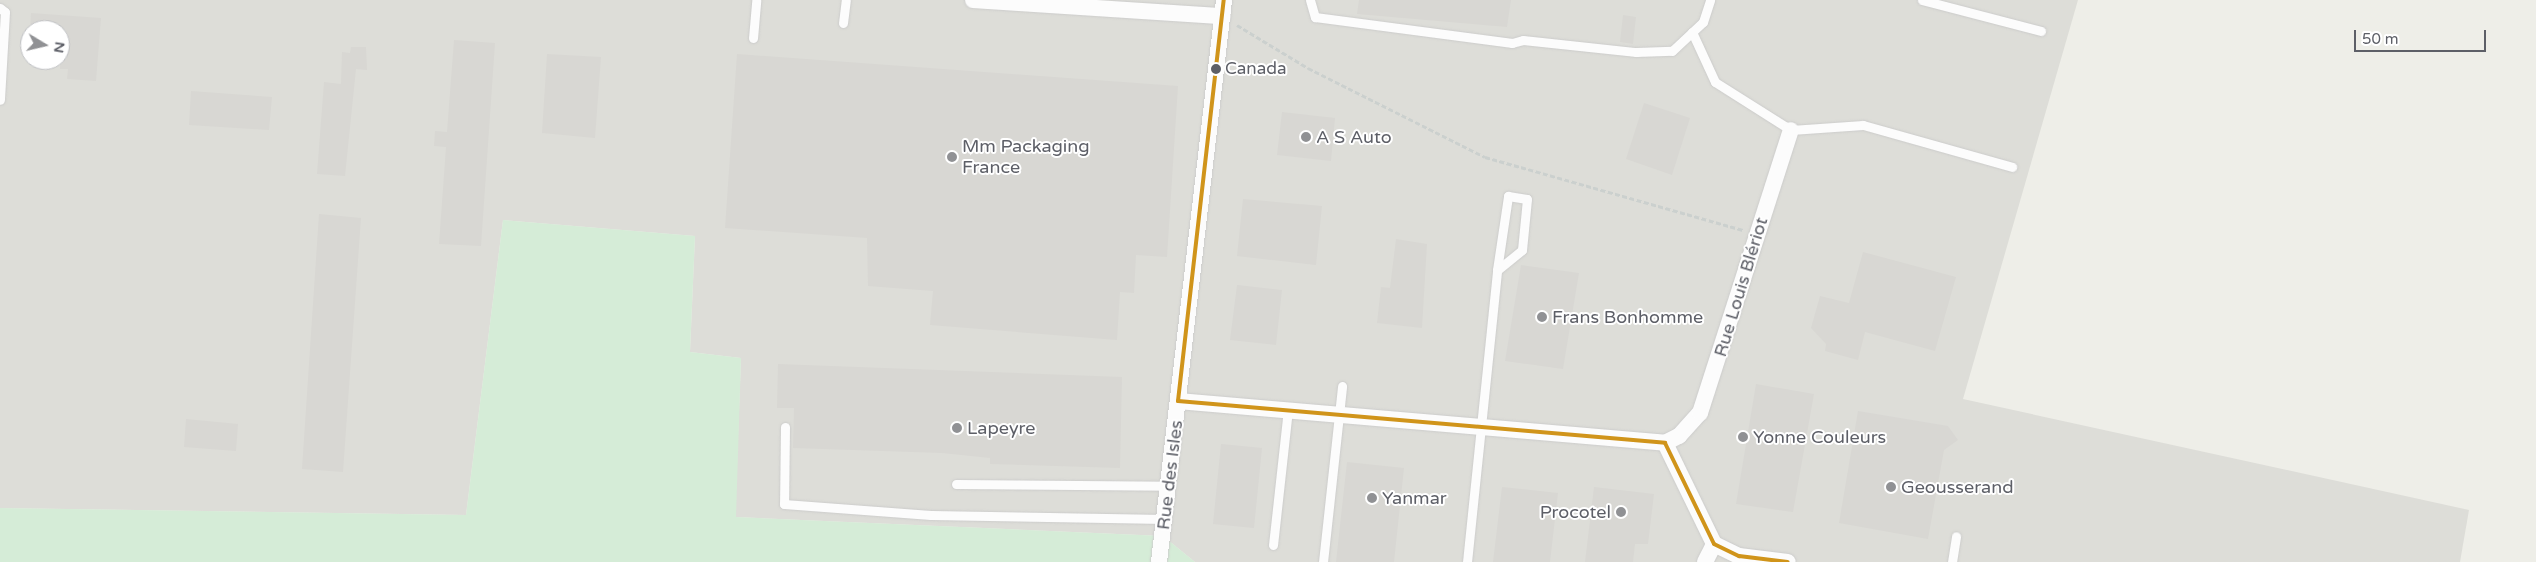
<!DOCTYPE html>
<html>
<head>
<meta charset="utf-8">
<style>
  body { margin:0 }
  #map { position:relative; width:2536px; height:562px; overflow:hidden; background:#eeeee8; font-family:"Varela Round",sans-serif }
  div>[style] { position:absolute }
  .industrial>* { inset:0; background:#ddddd8 }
  .green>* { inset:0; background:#d5ecd7 }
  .building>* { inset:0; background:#d8d7d3 }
  .path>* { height:3px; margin-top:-1.5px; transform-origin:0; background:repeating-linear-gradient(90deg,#cbd0ce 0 5px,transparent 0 7.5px) }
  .roads { filter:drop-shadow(0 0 1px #cccccb) drop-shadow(0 0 1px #cccccb) }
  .lane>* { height:9px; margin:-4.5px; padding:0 4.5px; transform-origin:4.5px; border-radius:4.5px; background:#fcfcfc }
  .street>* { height:16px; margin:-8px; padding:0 8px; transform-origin:8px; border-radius:8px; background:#fcfcfc }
  .bus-1>* { height:4px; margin:-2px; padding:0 2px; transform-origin:2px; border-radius:2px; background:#d0941a }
  .dots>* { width:14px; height:14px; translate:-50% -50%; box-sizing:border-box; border:2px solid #fff; border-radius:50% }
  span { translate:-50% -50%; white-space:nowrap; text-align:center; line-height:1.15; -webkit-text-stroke:4px #fff; paint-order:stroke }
  .bus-label { font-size:17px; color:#5d5f67 }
  .left { translate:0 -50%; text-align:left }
  .poi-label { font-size:18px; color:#5d5f67 }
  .right { translate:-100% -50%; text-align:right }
  .street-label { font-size:18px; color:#5d5f67 }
  .north { position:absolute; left:20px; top:20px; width:50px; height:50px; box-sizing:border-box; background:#fff; border:1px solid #bebfc2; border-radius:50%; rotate:99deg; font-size:14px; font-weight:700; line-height:20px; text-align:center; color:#5d5f67 }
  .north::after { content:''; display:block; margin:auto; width:18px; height:22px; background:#909194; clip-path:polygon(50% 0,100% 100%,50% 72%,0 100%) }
  .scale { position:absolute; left:2354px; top:30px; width:132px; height:22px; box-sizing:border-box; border:2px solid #5d5f67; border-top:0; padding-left:6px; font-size:15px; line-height:18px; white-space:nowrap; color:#5d5f67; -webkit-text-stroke:4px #fff; paint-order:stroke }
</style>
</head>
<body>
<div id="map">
  <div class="industrial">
    <div style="clip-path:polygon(evenodd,0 0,2078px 0,1963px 399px,2469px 510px,2460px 562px,1195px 562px,1163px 536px,735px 517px,741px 358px,690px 352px,695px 236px,503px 220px,466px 515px,0 508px,0 0,30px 30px,60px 30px,60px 60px,30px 60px,30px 30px)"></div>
  </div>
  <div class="green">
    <div style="clip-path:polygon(503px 220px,695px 236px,690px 352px,741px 358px,736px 517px,1163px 536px,1195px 562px,0 562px,0 508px,466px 515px)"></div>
  </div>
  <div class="building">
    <div style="clip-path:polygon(1359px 0,1511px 0,1507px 27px,1357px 14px)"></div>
    <div style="clip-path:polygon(31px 13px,101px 18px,96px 81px,67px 79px,68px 69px,60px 69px,60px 30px,30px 30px)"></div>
    <div style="clip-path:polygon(1623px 15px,1636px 17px,1633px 44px,1620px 42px)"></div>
    <div style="clip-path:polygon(454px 40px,495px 43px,481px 246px,439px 244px,446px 147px,434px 146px,435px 131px,447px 132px)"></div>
    <div style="clip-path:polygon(351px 47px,366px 47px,367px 70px,356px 69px,345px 176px,317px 174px,324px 82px,341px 84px,342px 52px,350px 53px)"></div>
    <div style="clip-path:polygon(547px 54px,601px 57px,595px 138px,542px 133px)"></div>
    <div style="clip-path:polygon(737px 54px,1178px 86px,1167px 257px,1136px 255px,1134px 293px,1120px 292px,1117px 340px,930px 325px,933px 291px,868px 286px,867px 238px,725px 228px)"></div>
    <div style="clip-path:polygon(191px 91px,272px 97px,269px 130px,189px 125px)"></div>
    <div style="clip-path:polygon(1644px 103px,1690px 118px,1672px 175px,1626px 159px)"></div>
    <div style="clip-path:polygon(1282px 112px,1335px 118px,1331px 161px,1277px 155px)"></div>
    <div style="clip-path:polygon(1243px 199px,1322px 206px,1316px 265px,1237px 256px)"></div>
    <div style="clip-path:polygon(319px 214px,361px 218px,343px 472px,302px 469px)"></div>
    <div style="clip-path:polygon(1396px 239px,1427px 244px,1422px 328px,1377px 323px,1381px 287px,1390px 288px)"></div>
    <div style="clip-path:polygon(1863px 252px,1956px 277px,1935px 351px,1865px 332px,1858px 360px,1825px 351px,1826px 344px,1811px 328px,1820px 296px,1849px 303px)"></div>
    <div style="clip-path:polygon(1521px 265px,1579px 273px,1563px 369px,1505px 361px)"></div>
    <div style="clip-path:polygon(1237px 285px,1282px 290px,1276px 345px,1230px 340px)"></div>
    <div style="clip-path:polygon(778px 364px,1122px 377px,1120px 468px,990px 464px,990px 458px,942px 453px,793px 448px,794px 408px,777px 408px)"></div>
    <div style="clip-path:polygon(1756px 384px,1814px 394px,1793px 512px,1736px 504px)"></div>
    <div style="clip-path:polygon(1858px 411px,1948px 426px,1958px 440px,1944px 450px,1928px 539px,1839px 523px)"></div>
    <div style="clip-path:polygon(186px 419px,238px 424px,236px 451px,184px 447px)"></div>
    <div style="clip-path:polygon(1221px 444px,1262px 448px,1254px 528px,1213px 524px)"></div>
    <div style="clip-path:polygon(1347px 462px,1404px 468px,1394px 562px,1336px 562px)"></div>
    <div style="clip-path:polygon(1502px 487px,1558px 493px,1550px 562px,1493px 562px)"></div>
    <div style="clip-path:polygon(1594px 487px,1654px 494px,1648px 544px,1635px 544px,1633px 562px,1585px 562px)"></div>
  </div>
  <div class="path">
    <div style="left:1237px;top:25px;width:83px;rotate:31.2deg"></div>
    <div style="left:1308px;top:68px;width:198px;rotate:26.7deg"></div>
    <div style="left:1485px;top:157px;width:268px;rotate:15.8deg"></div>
  </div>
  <div class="roads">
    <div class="lane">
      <div style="left:1310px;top:0;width:18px;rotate:74deg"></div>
      <div style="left:1315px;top:17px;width:199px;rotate:7.5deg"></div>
      <div style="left:1512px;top:43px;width:11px;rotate:-15deg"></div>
      <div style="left:1523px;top:40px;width:114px;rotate:6.1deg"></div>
      <div style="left:1636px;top:52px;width:36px;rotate:-2deg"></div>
      <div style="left:1672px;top:51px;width:42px;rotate:-43.1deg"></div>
      <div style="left:1703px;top:22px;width:23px;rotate:-72deg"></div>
      <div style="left:1922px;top:0;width:123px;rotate:14.6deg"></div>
      <div style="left:0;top:8px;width:6px;rotate:39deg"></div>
      <div style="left:5px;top:12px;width:88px;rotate:93.3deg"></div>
      <div style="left:843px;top:23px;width:23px;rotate:-83deg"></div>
      <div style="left:1692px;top:32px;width:55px;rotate:65.3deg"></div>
      <div style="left:1715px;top:82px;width:90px;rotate:32.3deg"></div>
      <div style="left:1791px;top:130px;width:72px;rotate:-4deg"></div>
      <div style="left:1863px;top:125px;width:155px;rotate:15.7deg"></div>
      <div style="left:753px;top:38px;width:38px;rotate:-85deg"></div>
      <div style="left:785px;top:427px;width:77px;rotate:90.7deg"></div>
      <div style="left:784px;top:504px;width:147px;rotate:4.3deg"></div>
      <div style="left:931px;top:515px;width:234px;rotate:1deg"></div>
      <div style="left:956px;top:484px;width:213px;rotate:0.5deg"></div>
      <div style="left:1273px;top:545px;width:136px;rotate:-83.7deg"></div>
      <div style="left:1323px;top:562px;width:177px;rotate:-83.8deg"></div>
      <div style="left:1467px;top:562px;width:294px;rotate:-84.1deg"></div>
      <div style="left:1497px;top:270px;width:75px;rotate:-81.5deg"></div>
      <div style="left:1508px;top:196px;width:19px;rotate:9deg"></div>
      <div style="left:1527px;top:199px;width:51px;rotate:95.6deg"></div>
      <div style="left:1522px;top:250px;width:32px;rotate:141deg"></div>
      <div style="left:1952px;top:562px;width:26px;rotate:-81deg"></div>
    </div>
    <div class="street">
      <div style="left:973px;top:0;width:250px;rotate:3.7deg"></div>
      <div style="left:1178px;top:401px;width:489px;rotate:4.9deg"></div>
      <div style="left:1665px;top:443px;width:16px;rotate:-27deg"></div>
      <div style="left:1679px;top:436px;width:31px;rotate:-48deg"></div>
      <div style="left:1700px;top:413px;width:297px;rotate:-72.2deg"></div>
      <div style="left:1665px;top:443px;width:112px;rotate:64.1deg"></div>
      <div style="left:1714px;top:544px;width:28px;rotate:26deg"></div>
      <div style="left:1739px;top:556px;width:49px;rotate:7deg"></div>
      <div style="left:1159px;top:562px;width:566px;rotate:-83.4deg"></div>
      <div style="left:1705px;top:562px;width:20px;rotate:-63deg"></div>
    </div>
  </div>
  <div class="bus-1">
    <div style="left:1178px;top:401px;width:489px;rotate:4.9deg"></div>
    <div style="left:1178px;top:401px;width:404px;rotate:-83.5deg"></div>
    <div style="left:1665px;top:443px;width:112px;rotate:64.1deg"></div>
    <div style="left:1714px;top:544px;width:28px;rotate:26deg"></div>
    <div style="left:1739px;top:556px;width:49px;rotate:7deg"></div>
  </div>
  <div class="dots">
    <div style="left:1216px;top:69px;background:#5d5f67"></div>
    <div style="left:1306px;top:137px;background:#909194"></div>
    <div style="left:952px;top:157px;background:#909194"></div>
    <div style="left:1542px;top:317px;background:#909194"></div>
    <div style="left:957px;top:428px;background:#909194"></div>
    <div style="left:1743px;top:437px;background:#909194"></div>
    <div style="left:1891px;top:487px;background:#909194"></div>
    <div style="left:1372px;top:498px;background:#909194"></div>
    <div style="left:1621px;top:512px;background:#909194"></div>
  </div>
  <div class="bus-label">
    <span class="left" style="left:1225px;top:69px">Canada</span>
  </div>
  <div class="poi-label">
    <span class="left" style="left:1316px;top:137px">A S Auto</span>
    <span class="left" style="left:962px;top:157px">Mm Packaging<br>France</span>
    <span class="left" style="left:1552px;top:317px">Frans Bonhomme</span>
    <span class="left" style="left:967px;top:428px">Lapeyre</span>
    <span class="left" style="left:1753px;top:437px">Yonne Couleurs</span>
    <span class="left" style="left:1901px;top:487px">Geousserand</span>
    <span class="left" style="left:1382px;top:498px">Yanmar</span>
    <span class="right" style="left:1611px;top:512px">Procotel</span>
  </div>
  <div class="street-label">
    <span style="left:1741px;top:287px;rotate:-73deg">Rue Louis Blériot</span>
    <span style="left:1170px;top:475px;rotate:-83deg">Rue des Isles</span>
  </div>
  <div class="north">N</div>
  <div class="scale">50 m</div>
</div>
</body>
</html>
